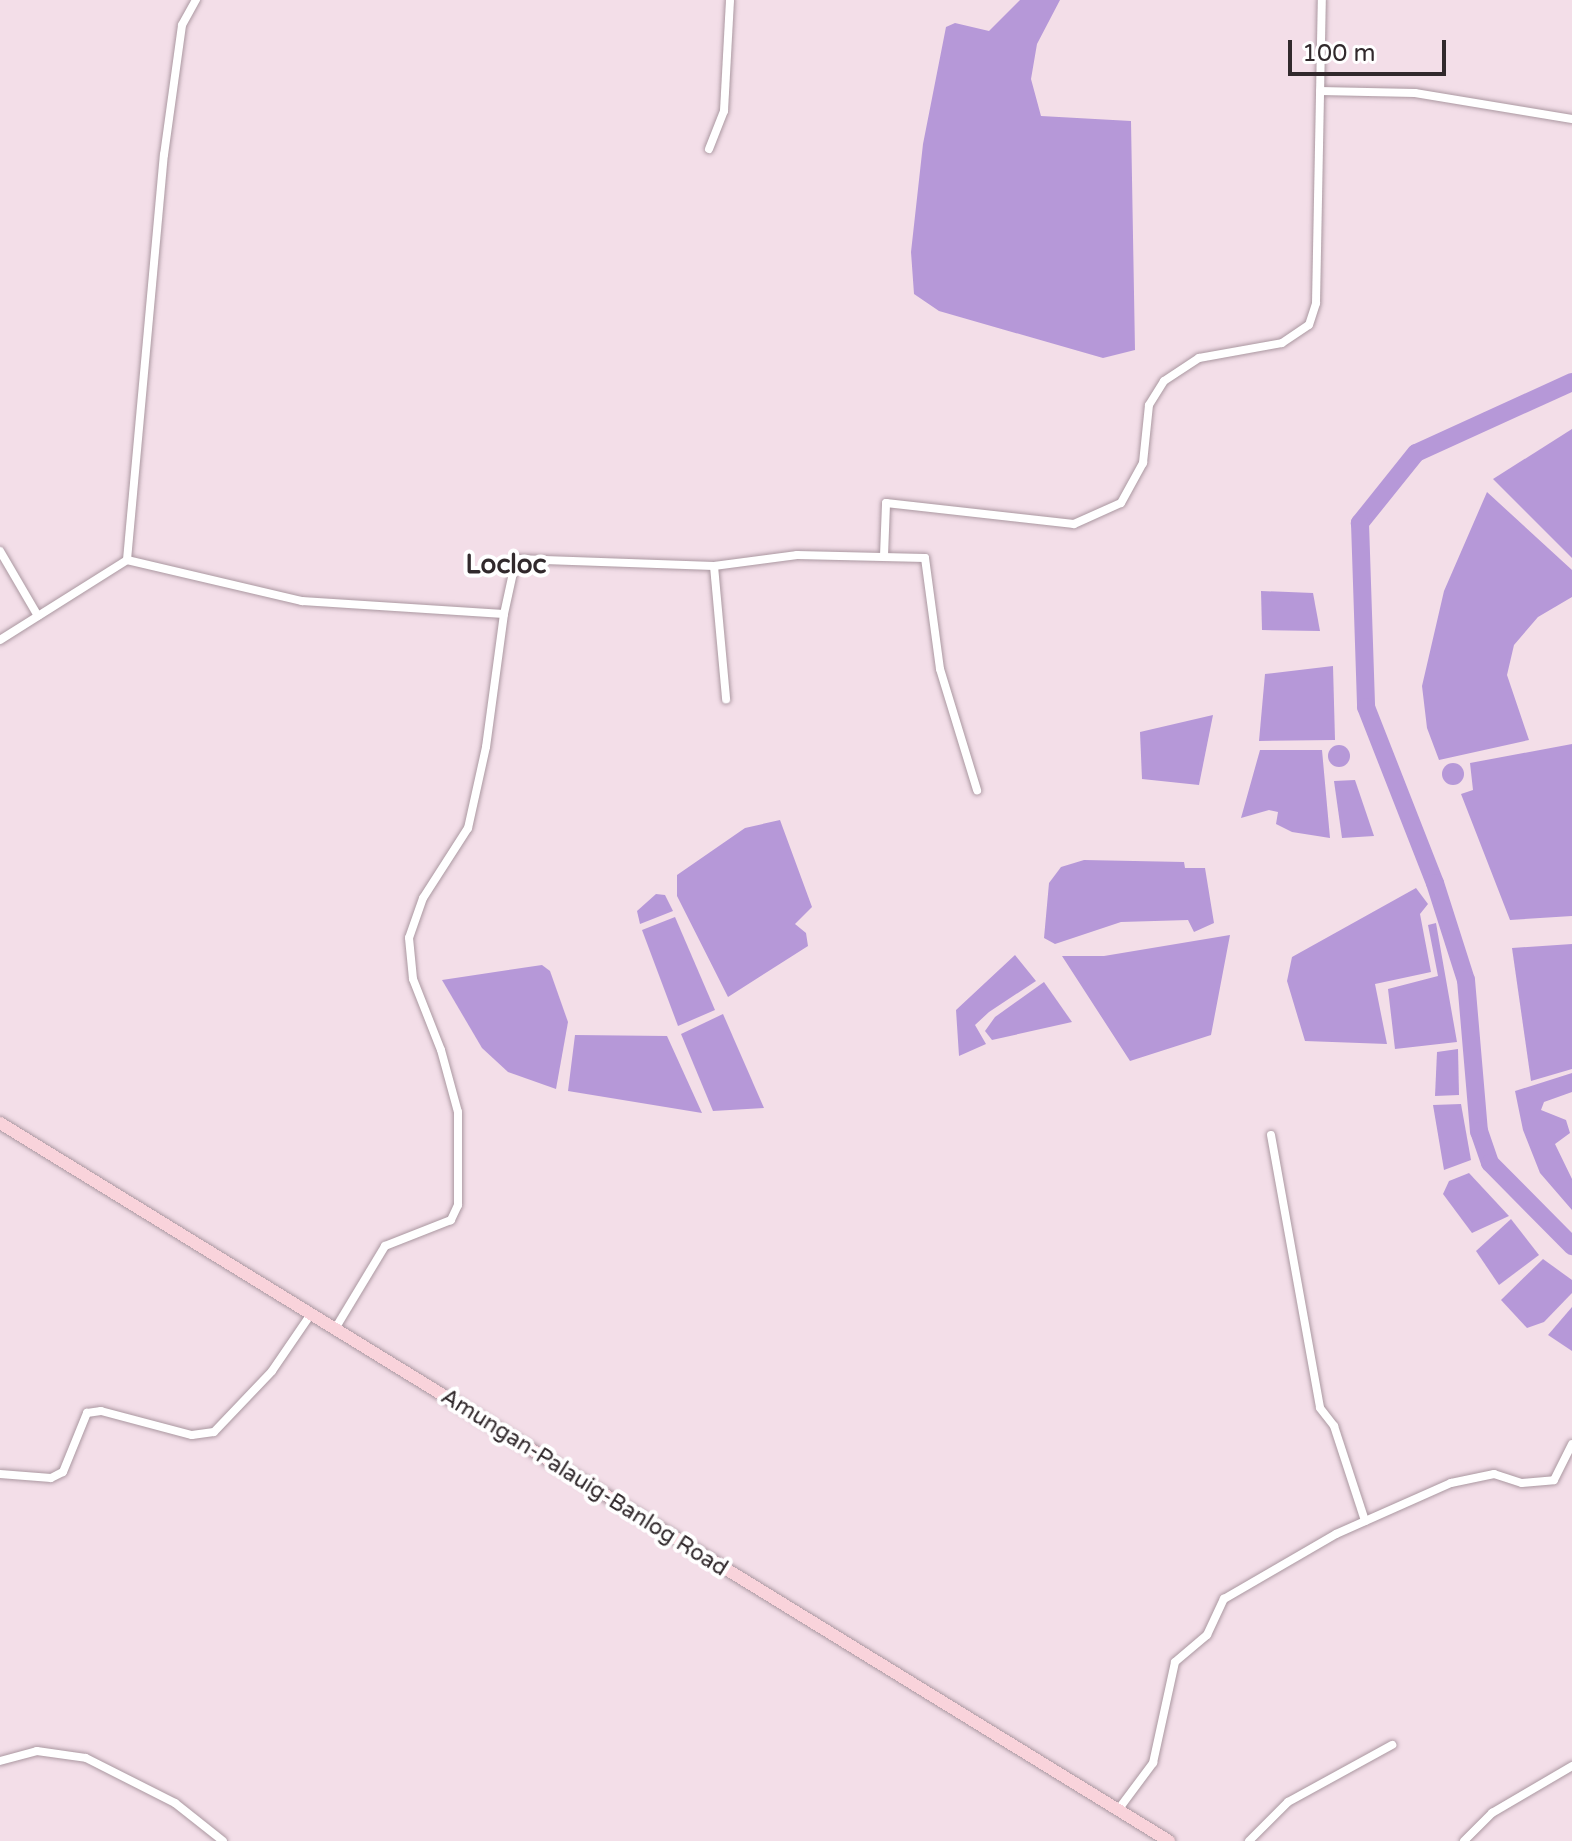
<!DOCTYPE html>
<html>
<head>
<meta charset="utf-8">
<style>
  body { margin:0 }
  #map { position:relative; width:1572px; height:1841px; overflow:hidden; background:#f3dee8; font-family:"Varela Round",sans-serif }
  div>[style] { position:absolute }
  .water>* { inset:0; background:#b698d8 }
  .round { border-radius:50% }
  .river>* { height:18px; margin:-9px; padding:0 9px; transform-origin:9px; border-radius:9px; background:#b698d8 }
  .roads { filter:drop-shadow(0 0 2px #ab98a1) drop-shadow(0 0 2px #ab98a1) }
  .street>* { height:8px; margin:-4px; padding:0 4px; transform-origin:4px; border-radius:4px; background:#fff }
  .secondary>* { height:12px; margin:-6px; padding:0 6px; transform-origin:6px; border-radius:6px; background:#f9d3db }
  span { translate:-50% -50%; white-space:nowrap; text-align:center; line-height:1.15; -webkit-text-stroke:8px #fff; paint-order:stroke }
  .street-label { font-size:22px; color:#31292c }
  .quarter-label { font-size:26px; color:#31292c; font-weight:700 }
  .scale { position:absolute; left:1288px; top:40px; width:158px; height:36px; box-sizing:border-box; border:4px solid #31292c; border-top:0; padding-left:10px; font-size:24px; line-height:28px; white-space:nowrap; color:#31292c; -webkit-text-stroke:6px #fff; paint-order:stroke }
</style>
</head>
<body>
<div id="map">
  <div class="water">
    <div style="clip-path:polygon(1020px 0,1060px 0,1037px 44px,1031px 79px,1041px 116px,1131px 121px,1135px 350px,1103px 358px,939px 311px,914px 294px,911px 252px,923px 144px,946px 27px,955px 23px,989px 31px)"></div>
    <div style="clip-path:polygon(1572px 429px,1572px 558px,1493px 479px)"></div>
    <div style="clip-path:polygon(1487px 492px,1572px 570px,1572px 597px,1538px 617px,1514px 645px,1507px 675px,1529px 740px,1439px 760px,1427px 728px,1422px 686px,1444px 591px)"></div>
    <div style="clip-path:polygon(1261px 591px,1313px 593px,1320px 631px,1262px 630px)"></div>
    <div style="clip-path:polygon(1333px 666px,1335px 740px,1259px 741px,1265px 674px)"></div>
    <div style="clip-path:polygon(1213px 715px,1199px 785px,1142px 779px,1140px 732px)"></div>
    <div style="clip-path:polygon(1572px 744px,1572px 916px,1510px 920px,1461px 794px,1473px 790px,1470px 763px)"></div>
    <div class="round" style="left:1328px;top:745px;width:22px;height:22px"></div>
    <div style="clip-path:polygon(1260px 750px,1322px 750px,1330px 838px,1292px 832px,1276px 824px,1278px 812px,1269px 810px,1241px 818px)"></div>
    <div class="round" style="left:1442px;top:763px;width:22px;height:22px"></div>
    <div style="clip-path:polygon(1355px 780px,1374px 836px,1342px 838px,1334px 781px)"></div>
    <div style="clip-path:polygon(780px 820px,812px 907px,795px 924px,806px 933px,808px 946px,728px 997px,677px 896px,677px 875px,745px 828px)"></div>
    <div style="clip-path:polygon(1084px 860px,1184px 862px,1185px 868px,1205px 868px,1214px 923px,1194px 932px,1188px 920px,1121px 922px,1055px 944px,1044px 938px,1049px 883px,1061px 867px)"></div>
    <div style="clip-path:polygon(1416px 888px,1428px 904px,1420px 914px,1431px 972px,1375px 984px,1387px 1044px,1305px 1041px,1287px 981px,1292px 957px)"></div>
    <div style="clip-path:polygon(656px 894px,665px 895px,673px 911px,640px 924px,637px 911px)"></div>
    <div style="clip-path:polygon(675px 917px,715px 1010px,678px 1026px,642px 930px)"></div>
    <div style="clip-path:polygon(1436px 923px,1457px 1042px,1395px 1049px,1388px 989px,1438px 976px,1428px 925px)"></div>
    <div style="clip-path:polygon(1230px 935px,1211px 1035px,1130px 1061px,1062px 956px,1104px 956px)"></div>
    <div style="clip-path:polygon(1572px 944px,1572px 1069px,1531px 1081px,1512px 948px)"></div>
    <div style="clip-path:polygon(1015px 955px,1036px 981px,989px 1012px,975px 1025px,986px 1044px,959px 1056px,956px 1010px)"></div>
    <div style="clip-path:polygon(542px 965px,550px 971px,568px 1022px,556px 1089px,508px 1072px,482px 1048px,442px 980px)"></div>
    <div style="clip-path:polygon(1044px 982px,1072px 1022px,992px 1040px,985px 1031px,995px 1017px)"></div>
    <div style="clip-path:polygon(723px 1014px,764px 1108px,713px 1111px,681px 1034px)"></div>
    <div style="clip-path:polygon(575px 1035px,667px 1036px,702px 1113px,568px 1091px)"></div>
    <div style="clip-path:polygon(1458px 1049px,1459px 1095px,1435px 1096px,1437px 1052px)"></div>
    <div style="clip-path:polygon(1572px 1073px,1572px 1092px,1544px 1102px,1541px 1110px,1566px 1120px,1570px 1133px,1555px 1144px,1572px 1179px,1572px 1210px,1540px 1173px,1523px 1130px,1515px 1091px)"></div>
    <div style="clip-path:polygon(1461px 1104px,1471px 1160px,1444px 1170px,1433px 1105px)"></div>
    <div style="clip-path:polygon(1469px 1173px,1509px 1216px,1472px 1233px,1443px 1194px,1449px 1181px)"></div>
    <div style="clip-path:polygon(1511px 1219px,1539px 1255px,1499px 1285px,1476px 1251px)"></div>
    <div style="clip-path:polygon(1543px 1259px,1572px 1280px,1572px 1293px,1544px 1322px,1527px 1328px,1501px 1300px)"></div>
    <div style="clip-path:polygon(1572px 1307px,1572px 1351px,1548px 1335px)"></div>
  </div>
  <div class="river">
    <div style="left:1572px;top:382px;width:171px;rotate:155.5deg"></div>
    <div style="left:1416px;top:453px;width:90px;rotate:128.7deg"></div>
    <div style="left:1360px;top:523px;width:184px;rotate:88.1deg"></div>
    <div style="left:1366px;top:707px;width:189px;rotate:68.6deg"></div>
    <div style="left:1435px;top:883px;width:102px;rotate:72.3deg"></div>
    <div style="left:1466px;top:980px;width:152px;rotate:85.1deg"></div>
    <div style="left:1479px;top:1131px;width:34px;rotate:71deg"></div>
    <div style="left:1490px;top:1163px;width:117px;rotate:45.3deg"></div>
  </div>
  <div class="roads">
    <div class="street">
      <div style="left:1320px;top:91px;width:95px;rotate:1.2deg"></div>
      <div style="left:1415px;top:93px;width:159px;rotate:9.4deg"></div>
      <div style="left:709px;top:149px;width:41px;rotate:-68.5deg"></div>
      <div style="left:724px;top:111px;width:111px;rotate:-86.9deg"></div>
      <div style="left:0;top:551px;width:75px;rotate:59.7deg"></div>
      <div style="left:884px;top:556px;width:53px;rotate:-87.8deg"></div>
      <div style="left:886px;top:503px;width:189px;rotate:6.4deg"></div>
      <div style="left:1074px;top:524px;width:51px;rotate:-24.1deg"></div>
      <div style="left:1121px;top:503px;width:46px;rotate:-61.2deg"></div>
      <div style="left:1143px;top:463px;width:58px;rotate:-84.1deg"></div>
      <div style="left:1149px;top:405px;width:28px;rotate:-58deg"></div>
      <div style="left:1164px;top:381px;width:42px;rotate:-33.3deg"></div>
      <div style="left:1199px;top:358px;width:84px;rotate:-10.2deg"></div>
      <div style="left:1282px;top:343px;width:32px;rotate:-34deg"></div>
      <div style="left:1309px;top:325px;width:23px;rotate:-72deg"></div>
      <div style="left:1316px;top:303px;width:303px;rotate:-88.9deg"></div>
      <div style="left:127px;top:560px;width:407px;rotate:-84.8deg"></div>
      <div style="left:164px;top:155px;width:131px;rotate:-82.1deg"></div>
      <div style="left:182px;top:25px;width:29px;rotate:-61deg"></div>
      <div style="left:714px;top:566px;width:134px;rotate:84.8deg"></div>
      <div style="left:504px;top:614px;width:56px;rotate:-77.7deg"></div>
      <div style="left:516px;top:559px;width:198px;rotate:2deg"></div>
      <div style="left:714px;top:566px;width:84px;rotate:-7.5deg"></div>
      <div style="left:797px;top:555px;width:128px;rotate:1.3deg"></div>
      <div style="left:925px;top:558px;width:112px;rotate:82.3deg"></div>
      <div style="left:940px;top:669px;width:127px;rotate:73deg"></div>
      <div style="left:0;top:640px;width:150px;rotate:-32.2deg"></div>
      <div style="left:127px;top:560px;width:180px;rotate:13.2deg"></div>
      <div style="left:302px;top:601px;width:202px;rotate:3.7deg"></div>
      <div style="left:504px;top:614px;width:134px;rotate:97.7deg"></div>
      <div style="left:486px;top:747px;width:83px;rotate:102.5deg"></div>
      <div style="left:468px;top:828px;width:83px;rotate:122.7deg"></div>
      <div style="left:423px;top:898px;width:42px;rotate:109.3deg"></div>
      <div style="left:409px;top:938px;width:41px;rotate:84.4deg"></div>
      <div style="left:413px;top:979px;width:76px;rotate:68.5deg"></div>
      <div style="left:441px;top:1050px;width:64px;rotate:74.7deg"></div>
      <div style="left:458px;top:1112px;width:93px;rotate:90deg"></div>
      <div style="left:458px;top:1205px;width:17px;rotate:115deg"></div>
      <div style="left:451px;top:1220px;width:71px;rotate:158.5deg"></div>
      <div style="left:385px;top:1246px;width:97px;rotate:121.1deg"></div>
      <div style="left:1271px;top:1135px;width:277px;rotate:79.8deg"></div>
      <div style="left:1320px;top:1408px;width:23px;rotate:52deg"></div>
      <div style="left:1334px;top:1426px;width:100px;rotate:71.9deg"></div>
      <div style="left:0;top:1474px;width:51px;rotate:4.5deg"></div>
      <div style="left:51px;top:1478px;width:13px;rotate:-27deg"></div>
      <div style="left:63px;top:1472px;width:64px;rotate:-67.9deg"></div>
      <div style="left:87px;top:1413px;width:14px;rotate:-8deg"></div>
      <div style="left:101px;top:1411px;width:94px;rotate:14.8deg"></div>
      <div style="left:192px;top:1435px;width:22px;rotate:-8deg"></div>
      <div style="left:214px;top:1432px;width:84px;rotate:-46.4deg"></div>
      <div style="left:272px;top:1371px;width:69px;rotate:-55.6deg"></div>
      <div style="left:0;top:1761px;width:38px;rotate:-15deg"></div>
      <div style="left:37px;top:1751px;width:49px;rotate:8.1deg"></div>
      <div style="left:86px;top:1758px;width:100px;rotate:26.8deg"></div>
      <div style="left:175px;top:1803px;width:61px;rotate:38.4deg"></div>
      <div style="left:1118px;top:1810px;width:59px;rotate:-53.3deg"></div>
      <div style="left:1153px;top:1763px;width:103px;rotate:-77.7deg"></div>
      <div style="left:1175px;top:1662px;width:42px;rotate:-40.2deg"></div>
      <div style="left:1207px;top:1635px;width:40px;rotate:-65deg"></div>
      <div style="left:1224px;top:1599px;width:129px;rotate:-30.1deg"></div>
      <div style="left:1336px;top:1534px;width:126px;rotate:-23.9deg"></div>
      <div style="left:1451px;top:1483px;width:44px;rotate:-11.8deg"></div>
      <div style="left:1494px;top:1474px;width:29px;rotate:18deg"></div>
      <div style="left:1522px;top:1483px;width:32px;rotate:-5deg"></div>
      <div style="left:1554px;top:1480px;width:40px;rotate:-63.4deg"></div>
      <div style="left:1249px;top:1841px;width:55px;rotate:-45deg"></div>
      <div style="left:1288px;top:1802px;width:119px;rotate:-28.7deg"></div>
      <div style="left:1464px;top:1841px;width:40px;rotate:-45deg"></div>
      <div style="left:1492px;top:1813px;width:93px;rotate:-30.4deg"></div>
    </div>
    <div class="secondary">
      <div style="left:0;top:1123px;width:1372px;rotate:31.56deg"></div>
    </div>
  </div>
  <div class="street-label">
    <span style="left:584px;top:1483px;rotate:32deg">Amungan-Palauig-Banlog Road</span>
  </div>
  <div class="quarter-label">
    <span style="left:506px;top:565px">Locloc</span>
  </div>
  <div class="scale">100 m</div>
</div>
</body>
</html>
